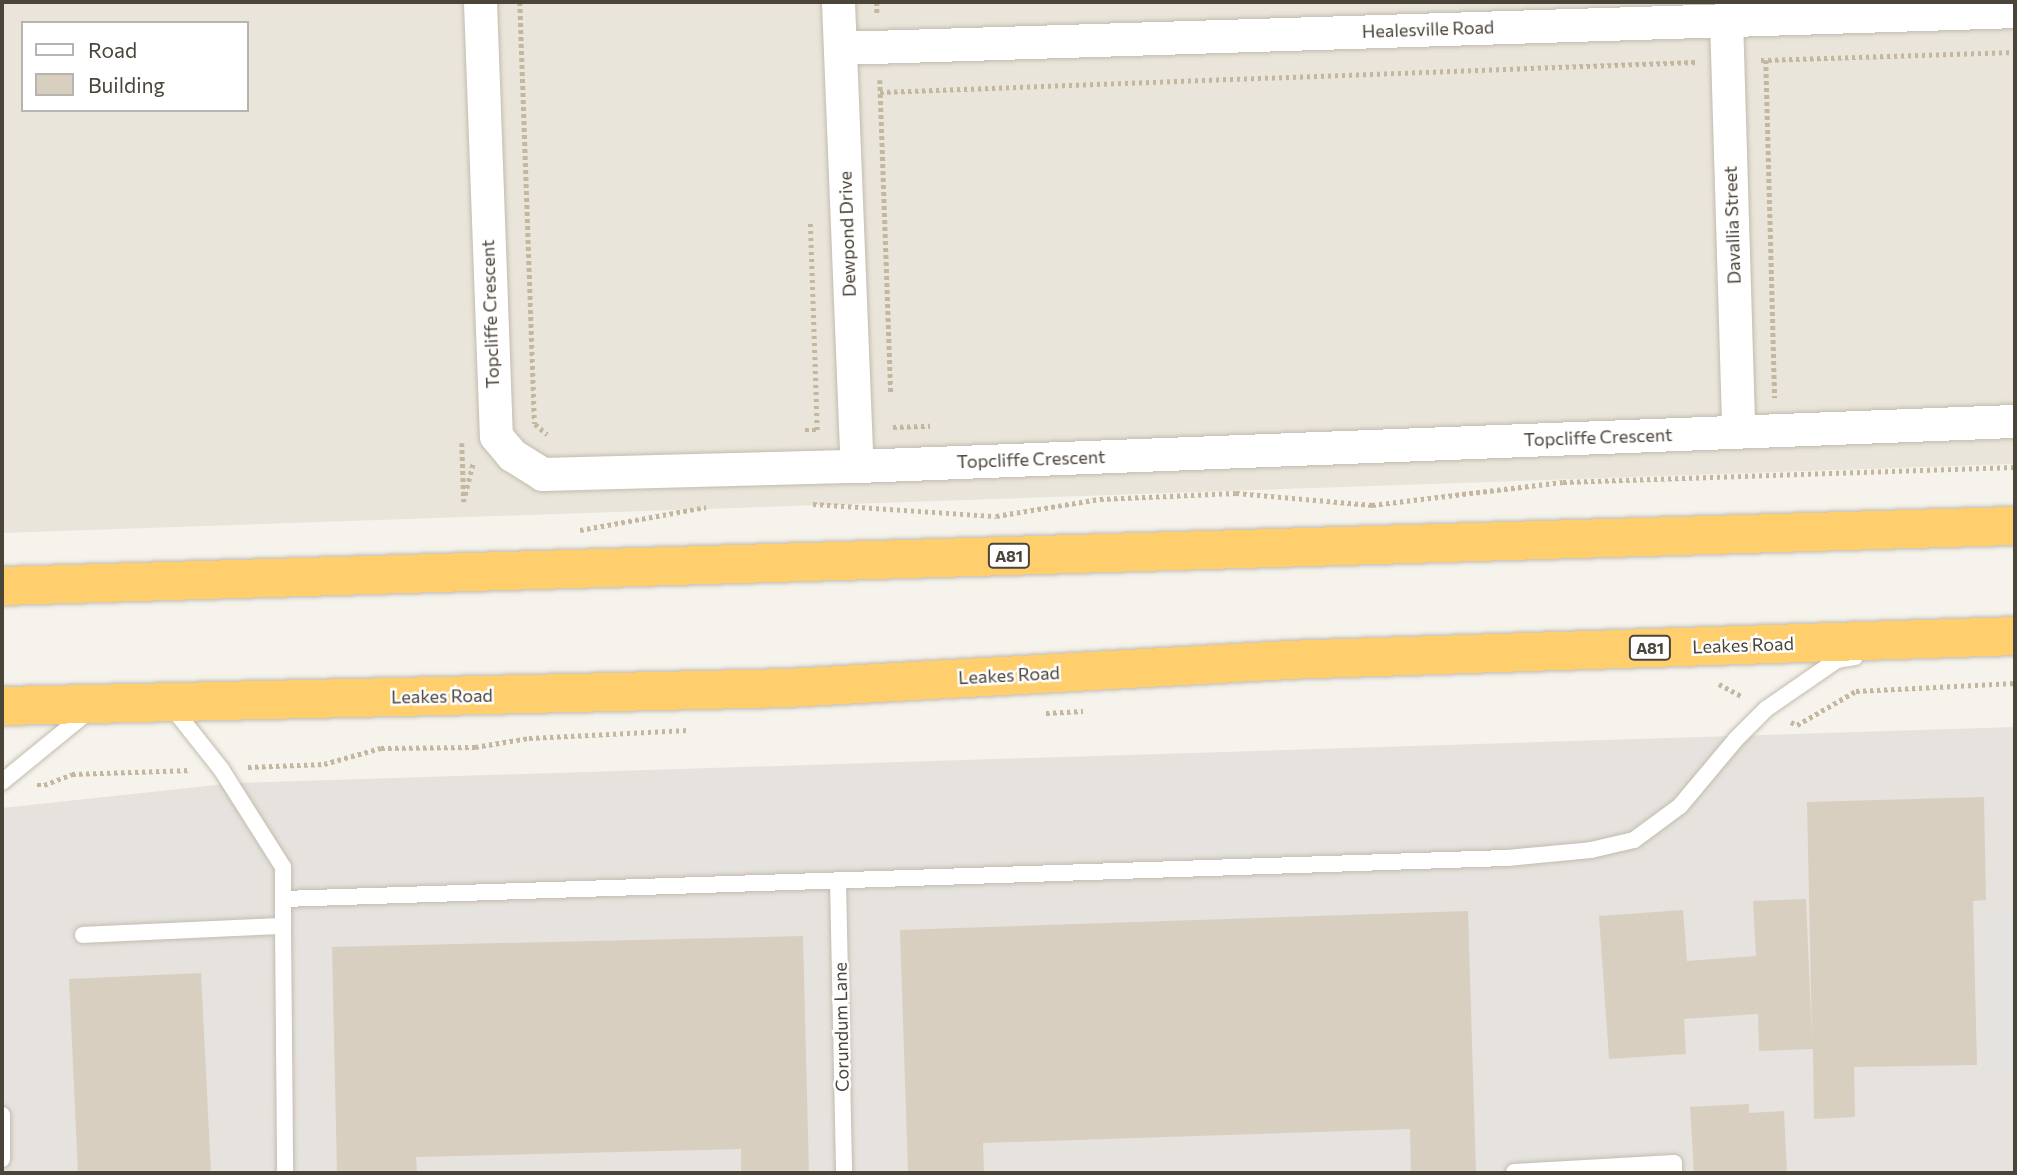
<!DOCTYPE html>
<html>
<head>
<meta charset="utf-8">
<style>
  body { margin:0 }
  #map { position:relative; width:2017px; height:1175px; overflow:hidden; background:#f6f3ec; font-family:Commissioner,sans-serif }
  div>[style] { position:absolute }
  .residential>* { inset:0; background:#eae5da }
  .industrial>* { inset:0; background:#e6e2dd }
  .parking>* { inset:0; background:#e5e3e0 }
  .building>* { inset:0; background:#d8cfc1 }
  .path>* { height:4.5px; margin-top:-2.25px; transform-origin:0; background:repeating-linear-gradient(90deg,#c4b79f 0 3.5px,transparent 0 7px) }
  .roads { filter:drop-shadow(0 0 2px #c2bbae) drop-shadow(0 0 2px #c2bbae) }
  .lane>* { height:16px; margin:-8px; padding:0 8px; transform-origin:8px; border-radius:8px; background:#fff }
  .street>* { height:33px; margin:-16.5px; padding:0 16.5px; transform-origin:16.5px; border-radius:16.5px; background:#fff }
  .highway>* { height:38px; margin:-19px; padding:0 19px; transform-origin:19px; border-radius:19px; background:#ffcf6e }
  span { translate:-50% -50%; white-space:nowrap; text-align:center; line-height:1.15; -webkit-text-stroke:5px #fff; paint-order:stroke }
  .shield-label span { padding:2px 5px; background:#fff; border:2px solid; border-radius:5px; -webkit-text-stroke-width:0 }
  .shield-label { font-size:16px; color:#4b4439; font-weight:700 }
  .street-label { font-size:18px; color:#4b4439 }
  .frame { position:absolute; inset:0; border:4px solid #4b4439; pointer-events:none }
  .legend { position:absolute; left:21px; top:21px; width:228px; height:91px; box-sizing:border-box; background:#fff; border:2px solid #b7b4b0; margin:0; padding:9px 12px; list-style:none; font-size:21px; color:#4b4439 }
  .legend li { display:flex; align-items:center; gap:14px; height:35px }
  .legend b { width:35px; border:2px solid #b7b4b0 }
</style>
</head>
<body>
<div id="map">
  <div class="residential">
    <div style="clip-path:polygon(evenodd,2px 2px,2015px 2px,2015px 464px,2px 533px,2px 2px,23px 23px,247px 23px,247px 110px,23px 110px,23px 23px)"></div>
  </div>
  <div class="industrial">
    <div style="clip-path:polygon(2015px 727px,2015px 1173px,2px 1173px,2px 808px,235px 783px)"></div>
  </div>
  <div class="parking">
    <div style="clip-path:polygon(1995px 912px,2015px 912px,2015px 1076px,1997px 1077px)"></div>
  </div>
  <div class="building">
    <div style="clip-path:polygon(1984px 797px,1986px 900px,1973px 901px,1977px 1065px,1854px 1067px,1855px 1117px,1814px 1119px,1813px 1049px,1759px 1051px,1758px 1014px,1684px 1019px,1686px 1054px,1609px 1059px,1599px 916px,1683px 910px,1687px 961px,1756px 956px,1753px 901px,1806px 899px,1812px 1041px,1807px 802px)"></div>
    <div style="clip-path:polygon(1468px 911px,1476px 1173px,1411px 1173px,1410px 1129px,983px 1143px,984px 1173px,908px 1173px,900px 930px)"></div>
    <div style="clip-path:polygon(803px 936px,809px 1173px,741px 1173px,741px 1149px,416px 1157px,417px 1173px,337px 1173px,332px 947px)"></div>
    <div style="clip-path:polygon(201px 973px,211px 1173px,78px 1173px,69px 979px)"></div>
    <div style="clip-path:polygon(1749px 1104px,1749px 1113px,1784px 1111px,1787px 1173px,1694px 1173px,1690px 1107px)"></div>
  </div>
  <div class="path">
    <div style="left:520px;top:2px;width:422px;rotate:88deg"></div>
    <div style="left:535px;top:424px;width:16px;rotate:40deg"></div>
    <div style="left:877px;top:2px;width:13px;rotate:90deg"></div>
    <div style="left:1761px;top:60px;width:254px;rotate:-1.8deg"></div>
    <div style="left:1766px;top:60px;width:338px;rotate:88.5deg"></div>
    <div style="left:880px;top:80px;width:313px;rotate:88deg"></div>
    <div style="left:880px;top:92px;width:817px;rotate:-2.11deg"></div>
    <div style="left:893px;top:427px;width:37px;rotate:-2deg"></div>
    <div style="left:805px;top:430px;width:12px"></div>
    <div style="left:817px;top:430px;width:207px;rotate:-91.9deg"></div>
    <div style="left:462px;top:443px;width:59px;rotate:88.1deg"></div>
    <div style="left:465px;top:495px;width:34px;rotate:-76deg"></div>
    <div style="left:813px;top:504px;width:183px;rotate:3.8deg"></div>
    <div style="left:996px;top:516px;width:105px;rotate:-9.3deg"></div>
    <div style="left:1100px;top:499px;width:136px;rotate:-2.5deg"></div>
    <div style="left:1236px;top:493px;width:137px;rotate:5deg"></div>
    <div style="left:1372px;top:505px;width:192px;rotate:-6.9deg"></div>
    <div style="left:1563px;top:482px;width:452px;rotate:-1.9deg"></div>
    <div style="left:580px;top:530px;width:128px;rotate:-10.3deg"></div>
    <div style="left:1719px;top:684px;width:27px;rotate:28deg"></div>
    <div style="left:1046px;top:713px;width:37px;rotate:-3deg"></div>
    <div style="left:1791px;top:722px;width:7px;rotate:27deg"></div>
    <div style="left:1797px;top:725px;width:68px;rotate:-30deg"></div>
    <div style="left:1856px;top:691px;width:159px;rotate:-2.9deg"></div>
    <div style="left:248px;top:767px;width:76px;rotate:-2.3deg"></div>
    <div style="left:324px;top:764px;width:59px;rotate:-15.7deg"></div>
    <div style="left:381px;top:748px;width:94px;rotate:-0.6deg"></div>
    <div style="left:475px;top:747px;width:55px;rotate:-9.5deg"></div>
    <div style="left:529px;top:738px;width:159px;rotate:-2.9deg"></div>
    <div style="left:37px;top:785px;width:7px"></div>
    <div style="left:44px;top:785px;width:30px;rotate:-21deg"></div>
    <div style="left:72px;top:774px;width:119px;rotate:-1.9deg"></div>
  </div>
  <div class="roads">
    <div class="lane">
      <div style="left:2px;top:782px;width:112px;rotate:-39.2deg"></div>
      <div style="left:838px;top:881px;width:292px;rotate:88.8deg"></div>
      <div style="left:283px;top:899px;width:1225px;rotate:-1.92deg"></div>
      <div style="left:1507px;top:858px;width:84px;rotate:-5.4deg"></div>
      <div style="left:1591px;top:850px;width:44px;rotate:-13.1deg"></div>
      <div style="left:1634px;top:840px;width:57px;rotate:-36.5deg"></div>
      <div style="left:1680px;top:806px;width:87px;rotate:-50.1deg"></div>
      <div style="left:1736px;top:739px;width:42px;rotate:-45deg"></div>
      <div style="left:1766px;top:709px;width:86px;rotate:-34.6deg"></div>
      <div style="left:1837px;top:660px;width:18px;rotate:-9deg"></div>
      <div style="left:283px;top:926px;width:247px;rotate:89.5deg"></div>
      <div style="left:83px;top:935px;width:200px;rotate:-2.6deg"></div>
      <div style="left:283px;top:926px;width:59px;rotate:-90deg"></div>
      <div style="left:283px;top:867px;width:116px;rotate:-122.3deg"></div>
      <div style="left:221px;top:769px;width:80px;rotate:-128.4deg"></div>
      <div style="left:2px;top:1115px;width:44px;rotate:90deg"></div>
      <div style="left:1514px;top:1172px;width:160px;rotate:-3.2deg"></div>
      <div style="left:1674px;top:1163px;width:10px;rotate:90deg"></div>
    </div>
    <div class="street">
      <div style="left:480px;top:2px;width:434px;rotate:87.9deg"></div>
      <div style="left:496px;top:436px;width:25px;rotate:50deg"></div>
      <div style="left:512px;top:455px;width:36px;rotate:32deg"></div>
      <div style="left:542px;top:474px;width:315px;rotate:-1.5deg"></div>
      <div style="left:857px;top:466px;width:1159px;rotate:-2.23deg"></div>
      <div style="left:838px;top:2px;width:464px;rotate:87.7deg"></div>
      <div style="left:1726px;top:18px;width:413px;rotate:88.3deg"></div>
      <div style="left:840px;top:48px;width:1176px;rotate:-1.8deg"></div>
    </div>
    <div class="highway">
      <div style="left:2px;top:586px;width:2014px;rotate:-1.71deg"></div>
      <div style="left:2px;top:706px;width:786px;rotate:-1.31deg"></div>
      <div style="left:788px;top:688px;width:498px;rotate:-3.2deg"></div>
      <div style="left:1285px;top:660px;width:730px;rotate:-1.88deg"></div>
    </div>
  </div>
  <div class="shield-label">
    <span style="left:1009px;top:556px">A81</span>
    <span style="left:1650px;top:648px">A81</span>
  </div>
  <div class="street-label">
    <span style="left:1428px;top:29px;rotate:-2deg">Healesville Road</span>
    <span style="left:1732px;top:225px;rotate:-92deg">Davallia Street</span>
    <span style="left:847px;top:234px;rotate:-92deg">Dewpond Drive</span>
    <span style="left:490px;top:314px;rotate:-92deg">Topcliffe Crescent</span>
    <span style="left:1598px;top:437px;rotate:-2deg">Topcliffe Crescent</span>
    <span style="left:1031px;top:459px;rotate:-2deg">Topcliffe Crescent</span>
    <span style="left:1743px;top:645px;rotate:-2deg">Leakes Road</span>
    <span style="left:1009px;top:675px;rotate:-3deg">Leakes Road</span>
    <span style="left:442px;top:696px;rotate:-1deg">Leakes Road</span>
    <span style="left:841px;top:1027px;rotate:-91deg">Corundum Lane</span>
  </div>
  <div class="frame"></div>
  <ul class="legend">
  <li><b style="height:9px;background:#fff"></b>Road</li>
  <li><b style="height:19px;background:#d8cfc1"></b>Building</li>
  </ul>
</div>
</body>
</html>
